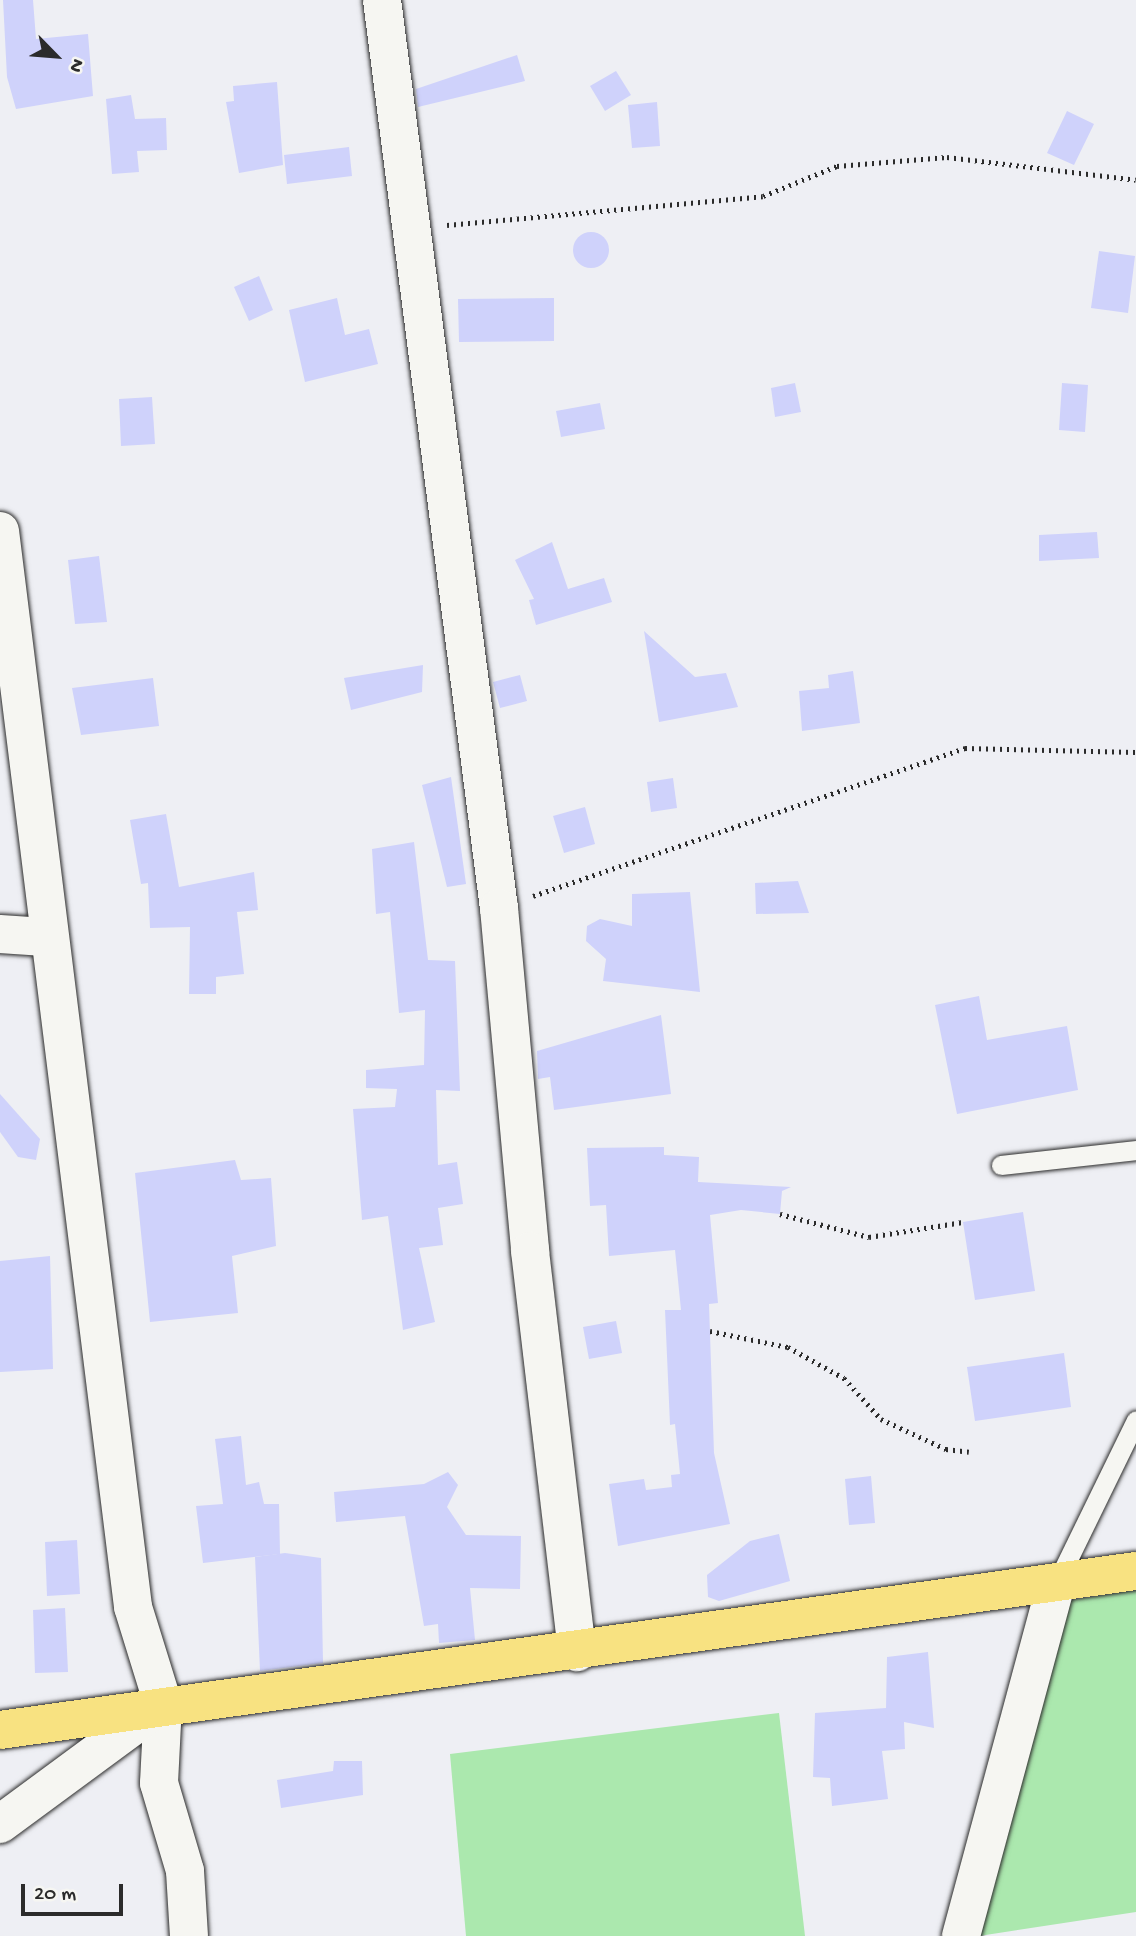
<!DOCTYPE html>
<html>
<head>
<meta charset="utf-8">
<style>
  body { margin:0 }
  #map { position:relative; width:1136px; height:1936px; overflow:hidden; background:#eeeff4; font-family:"Gochi Hand",sans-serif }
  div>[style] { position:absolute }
  .green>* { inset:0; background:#abe8ae }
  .building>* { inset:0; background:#cfd2fb }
  .round { border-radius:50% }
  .path>* { height:4.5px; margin-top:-2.25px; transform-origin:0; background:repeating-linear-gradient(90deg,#2b2b2b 0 2px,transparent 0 7px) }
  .roads { filter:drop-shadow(0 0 2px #2b2b2b) drop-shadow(0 0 2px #2b2b2b) }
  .service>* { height:19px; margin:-9.5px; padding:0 9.5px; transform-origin:9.5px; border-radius:9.5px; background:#f6f6f2 }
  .minor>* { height:38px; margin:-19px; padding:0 19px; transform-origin:19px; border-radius:19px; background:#f6f6f2 }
  .trunk>* { height:38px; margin:-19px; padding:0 19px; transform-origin:19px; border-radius:19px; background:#f8e281 }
  span { translate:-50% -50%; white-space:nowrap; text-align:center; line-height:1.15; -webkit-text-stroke:5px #f6f6f2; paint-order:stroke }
  .north { position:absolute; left:21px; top:21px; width:70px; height:70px; -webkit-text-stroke:5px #f6f6f2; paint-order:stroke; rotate:115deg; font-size:19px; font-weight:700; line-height:28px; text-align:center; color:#2b2b2b }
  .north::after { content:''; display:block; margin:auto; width:24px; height:32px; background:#2b2b2b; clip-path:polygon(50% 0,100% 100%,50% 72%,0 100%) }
  .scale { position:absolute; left:21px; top:1884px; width:102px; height:32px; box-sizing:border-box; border:4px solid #2b2b2b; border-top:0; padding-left:9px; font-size:21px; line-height:24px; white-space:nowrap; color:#2b2b2b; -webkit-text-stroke:5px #f6f6f2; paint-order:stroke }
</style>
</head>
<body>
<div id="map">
  <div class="green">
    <div style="clip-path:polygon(1136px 1590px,1136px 1912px,979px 1936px,1065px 1601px)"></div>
    <div style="clip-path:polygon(779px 1713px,805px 1936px,466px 1936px,450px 1754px)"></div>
  </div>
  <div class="building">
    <div style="clip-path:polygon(3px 0,33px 0,36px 39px,88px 34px,93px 96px,16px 109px,7px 77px)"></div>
    <div style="clip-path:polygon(517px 55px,525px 81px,418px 107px,416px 89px)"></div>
    <div style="clip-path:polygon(616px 71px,631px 95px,605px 111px,590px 86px)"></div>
    <div style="clip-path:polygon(277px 82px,283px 165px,239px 173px,226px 102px,234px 101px,233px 86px)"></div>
    <div style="clip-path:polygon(131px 95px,135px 119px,166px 118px,167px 150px,137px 151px,139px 172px,112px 174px,106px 99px)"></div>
    <div style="clip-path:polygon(657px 102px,660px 146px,632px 148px,628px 105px)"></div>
    <div style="clip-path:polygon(1067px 111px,1094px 124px,1074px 165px,1047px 153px)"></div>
    <div style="clip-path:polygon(349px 147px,352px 176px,287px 184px,284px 155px)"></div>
    <div class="round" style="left:573px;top:232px;width:36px;height:36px"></div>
    <div style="clip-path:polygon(1099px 251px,1135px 256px,1128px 313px,1091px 308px)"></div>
    <div style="clip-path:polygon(259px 276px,273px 310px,249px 321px,234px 287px)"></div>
    <div style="clip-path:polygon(337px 298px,345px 335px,369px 329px,378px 364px,305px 382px,289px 310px)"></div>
    <div style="clip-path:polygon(554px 298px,554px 341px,459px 342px,458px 299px)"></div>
    <div style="clip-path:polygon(795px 383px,801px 412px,775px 417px,771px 388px)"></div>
    <div style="clip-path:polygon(1062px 383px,1088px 385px,1085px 432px,1059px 430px)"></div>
    <div style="clip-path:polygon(152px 397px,155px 444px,121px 446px,119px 399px)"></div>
    <div style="clip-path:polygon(600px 403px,605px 429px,561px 437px,556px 411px)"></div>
    <div style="clip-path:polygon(1097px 532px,1099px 558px,1039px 561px,1039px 535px)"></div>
    <div style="clip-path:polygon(552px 542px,568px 589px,604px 578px,612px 602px,536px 625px,529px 600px,534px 599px,515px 560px)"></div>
    <div style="clip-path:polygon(99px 556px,107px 622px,75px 624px,68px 560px)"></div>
    <div style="clip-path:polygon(644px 631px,695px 677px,726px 673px,738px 707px,659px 722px)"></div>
    <div style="clip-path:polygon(423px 665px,422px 692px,351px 710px,344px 678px)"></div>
    <div style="clip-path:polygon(853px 671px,860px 723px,802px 731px,799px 691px,829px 688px,828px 675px)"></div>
    <div style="clip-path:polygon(520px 675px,527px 701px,500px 708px,493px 682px)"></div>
    <div style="clip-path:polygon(153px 678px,159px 726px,81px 735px,72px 688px)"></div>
    <div style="clip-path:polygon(451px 777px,466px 884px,447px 887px,422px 785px)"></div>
    <div style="clip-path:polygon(673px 778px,677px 808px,651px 812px,647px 782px)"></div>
    <div style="clip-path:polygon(585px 807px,595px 844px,564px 853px,553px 816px)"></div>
    <div style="clip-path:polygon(166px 814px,179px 887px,254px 872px,258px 910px,237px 912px,244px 974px,216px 977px,216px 994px,189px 994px,190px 927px,150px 928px,148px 883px,141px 884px,130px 820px)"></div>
    <div style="clip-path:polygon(414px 842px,428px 960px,455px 961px,460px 1091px,436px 1090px,438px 1165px,457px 1162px,463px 1204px,438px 1208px,443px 1245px,419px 1248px,435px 1322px,403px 1330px,388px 1216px,362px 1220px,353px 1109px,395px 1107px,397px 1089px,366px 1088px,366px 1070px,424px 1065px,425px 1010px,399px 1013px,390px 912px,376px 914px,372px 849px)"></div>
    <div style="clip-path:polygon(798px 881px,809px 913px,756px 914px,755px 883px)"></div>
    <div style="clip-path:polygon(690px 892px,700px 992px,603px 981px,606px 959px,586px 941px,587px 926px,600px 919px,632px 926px,632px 894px)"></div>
    <div style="clip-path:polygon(979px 996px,987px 1040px,1067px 1026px,1078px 1090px,957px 1114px,935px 1005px)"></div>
    <div style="clip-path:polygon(661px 1015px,671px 1094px,554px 1110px,550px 1077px,538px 1079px,537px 1051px)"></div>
    <div style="clip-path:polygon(0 1094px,40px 1139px,36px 1160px,18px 1157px,0 1132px)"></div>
    <div style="clip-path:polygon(664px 1147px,664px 1155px,699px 1157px,698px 1182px,791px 1187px,782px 1191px,780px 1214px,741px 1210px,710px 1215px,718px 1303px,709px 1304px,714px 1453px,730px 1524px,618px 1546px,609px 1484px,644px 1479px,646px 1490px,672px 1487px,671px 1475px,680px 1474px,675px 1424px,670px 1425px,665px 1310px,681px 1310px,675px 1250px,609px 1256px,606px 1205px,590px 1206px,587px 1148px)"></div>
    <div style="clip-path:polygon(235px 1160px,241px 1180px,271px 1178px,276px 1246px,232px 1256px,238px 1313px,150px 1322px,135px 1173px)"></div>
    <div style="clip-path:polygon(1023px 1212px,1035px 1291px,975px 1300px,963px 1222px)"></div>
    <div style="clip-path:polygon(50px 1256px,53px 1369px,0 1372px,0 1261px)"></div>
    <div style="clip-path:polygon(616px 1321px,622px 1353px,589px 1359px,583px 1327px)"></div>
    <div style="clip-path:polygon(1064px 1353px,1071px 1407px,975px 1421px,967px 1367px)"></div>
    <div style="clip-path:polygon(241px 1436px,246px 1485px,259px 1482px,264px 1504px,279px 1504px,280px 1554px,203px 1563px,196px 1506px,223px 1504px,215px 1439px)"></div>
    <div style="clip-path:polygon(448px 1472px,458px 1485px,447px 1507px,466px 1535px,521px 1536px,520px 1589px,470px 1588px,475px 1640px,439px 1643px,438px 1624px,424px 1626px,405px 1516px,336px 1522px,334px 1492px,424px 1484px)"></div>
    <div style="clip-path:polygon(871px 1476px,875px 1523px,849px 1525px,845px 1479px)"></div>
    <div style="clip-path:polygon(779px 1534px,790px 1581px,719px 1601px,708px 1597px,707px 1575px,750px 1541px)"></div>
    <div style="clip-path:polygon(77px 1540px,80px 1594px,47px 1596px,45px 1542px)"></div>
    <div style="clip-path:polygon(285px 1553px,321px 1558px,323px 1663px,260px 1671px,255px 1557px)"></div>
    <div style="clip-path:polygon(65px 1608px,68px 1672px,35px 1673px,33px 1610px)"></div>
    <div style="clip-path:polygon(928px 1652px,934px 1728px,904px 1722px,905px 1749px,882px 1751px,888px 1799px,832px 1806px,830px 1778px,813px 1777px,815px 1713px,886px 1708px,887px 1657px)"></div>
    <div style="clip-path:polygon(334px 1761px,362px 1761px,363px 1795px,281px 1808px,277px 1780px,333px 1771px)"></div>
  </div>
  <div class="path">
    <div style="left:447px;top:225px;width:317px;rotate:-5.2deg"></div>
    <div style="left:763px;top:196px;width:80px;rotate:-22.1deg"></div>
    <div style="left:837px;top:166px;width:110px;rotate:-4.7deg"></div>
    <div style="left:947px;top:157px;width:190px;rotate:6.9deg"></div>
    <div style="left:533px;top:896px;width:457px;rotate:-18.9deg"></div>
    <div style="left:965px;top:748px;width:171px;rotate:1.3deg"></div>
    <div style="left:780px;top:1214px;width:92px;rotate:14.5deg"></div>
    <div style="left:869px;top:1237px;width:95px;rotate:-9.1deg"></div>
    <div style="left:710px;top:1331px;width:80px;rotate:11.6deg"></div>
    <div style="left:788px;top:1347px;width:64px;rotate:29deg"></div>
    <div style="left:844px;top:1378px;width:55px;rotate:47.9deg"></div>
    <div style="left:881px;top:1419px;width:72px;rotate:24.8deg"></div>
    <div style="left:946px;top:1449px;width:23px;rotate:7deg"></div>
  </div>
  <div class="roads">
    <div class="service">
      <div style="left:1001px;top:1165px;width:136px;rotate:-6.3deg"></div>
      <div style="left:1056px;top:1584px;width:182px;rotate:-64deg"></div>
    </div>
    <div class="minor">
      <div style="left:382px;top:0;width:916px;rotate:82.66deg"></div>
      <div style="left:499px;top:908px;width:344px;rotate:84.8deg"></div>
      <div style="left:530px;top:1251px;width:404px;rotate:83.3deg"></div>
      <div style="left:0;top:531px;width:1084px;rotate:82.95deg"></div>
      <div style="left:133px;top:1607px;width:102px;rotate:72.8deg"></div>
      <div style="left:163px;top:1704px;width:79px;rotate:92.9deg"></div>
      <div style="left:159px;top:1783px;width:92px;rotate:73.5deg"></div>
      <div style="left:185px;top:1871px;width:65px;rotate:86.5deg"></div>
      <div style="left:0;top:934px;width:45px;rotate:3.8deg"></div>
      <div style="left:0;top:1824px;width:202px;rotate:-36.4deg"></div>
      <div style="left:961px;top:1936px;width:364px;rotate:-74.9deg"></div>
    </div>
    <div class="trunk">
      <div style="left:0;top:1730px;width:1147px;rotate:-7.97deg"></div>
    </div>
  </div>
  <div class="north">N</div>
  <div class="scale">20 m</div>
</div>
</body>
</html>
